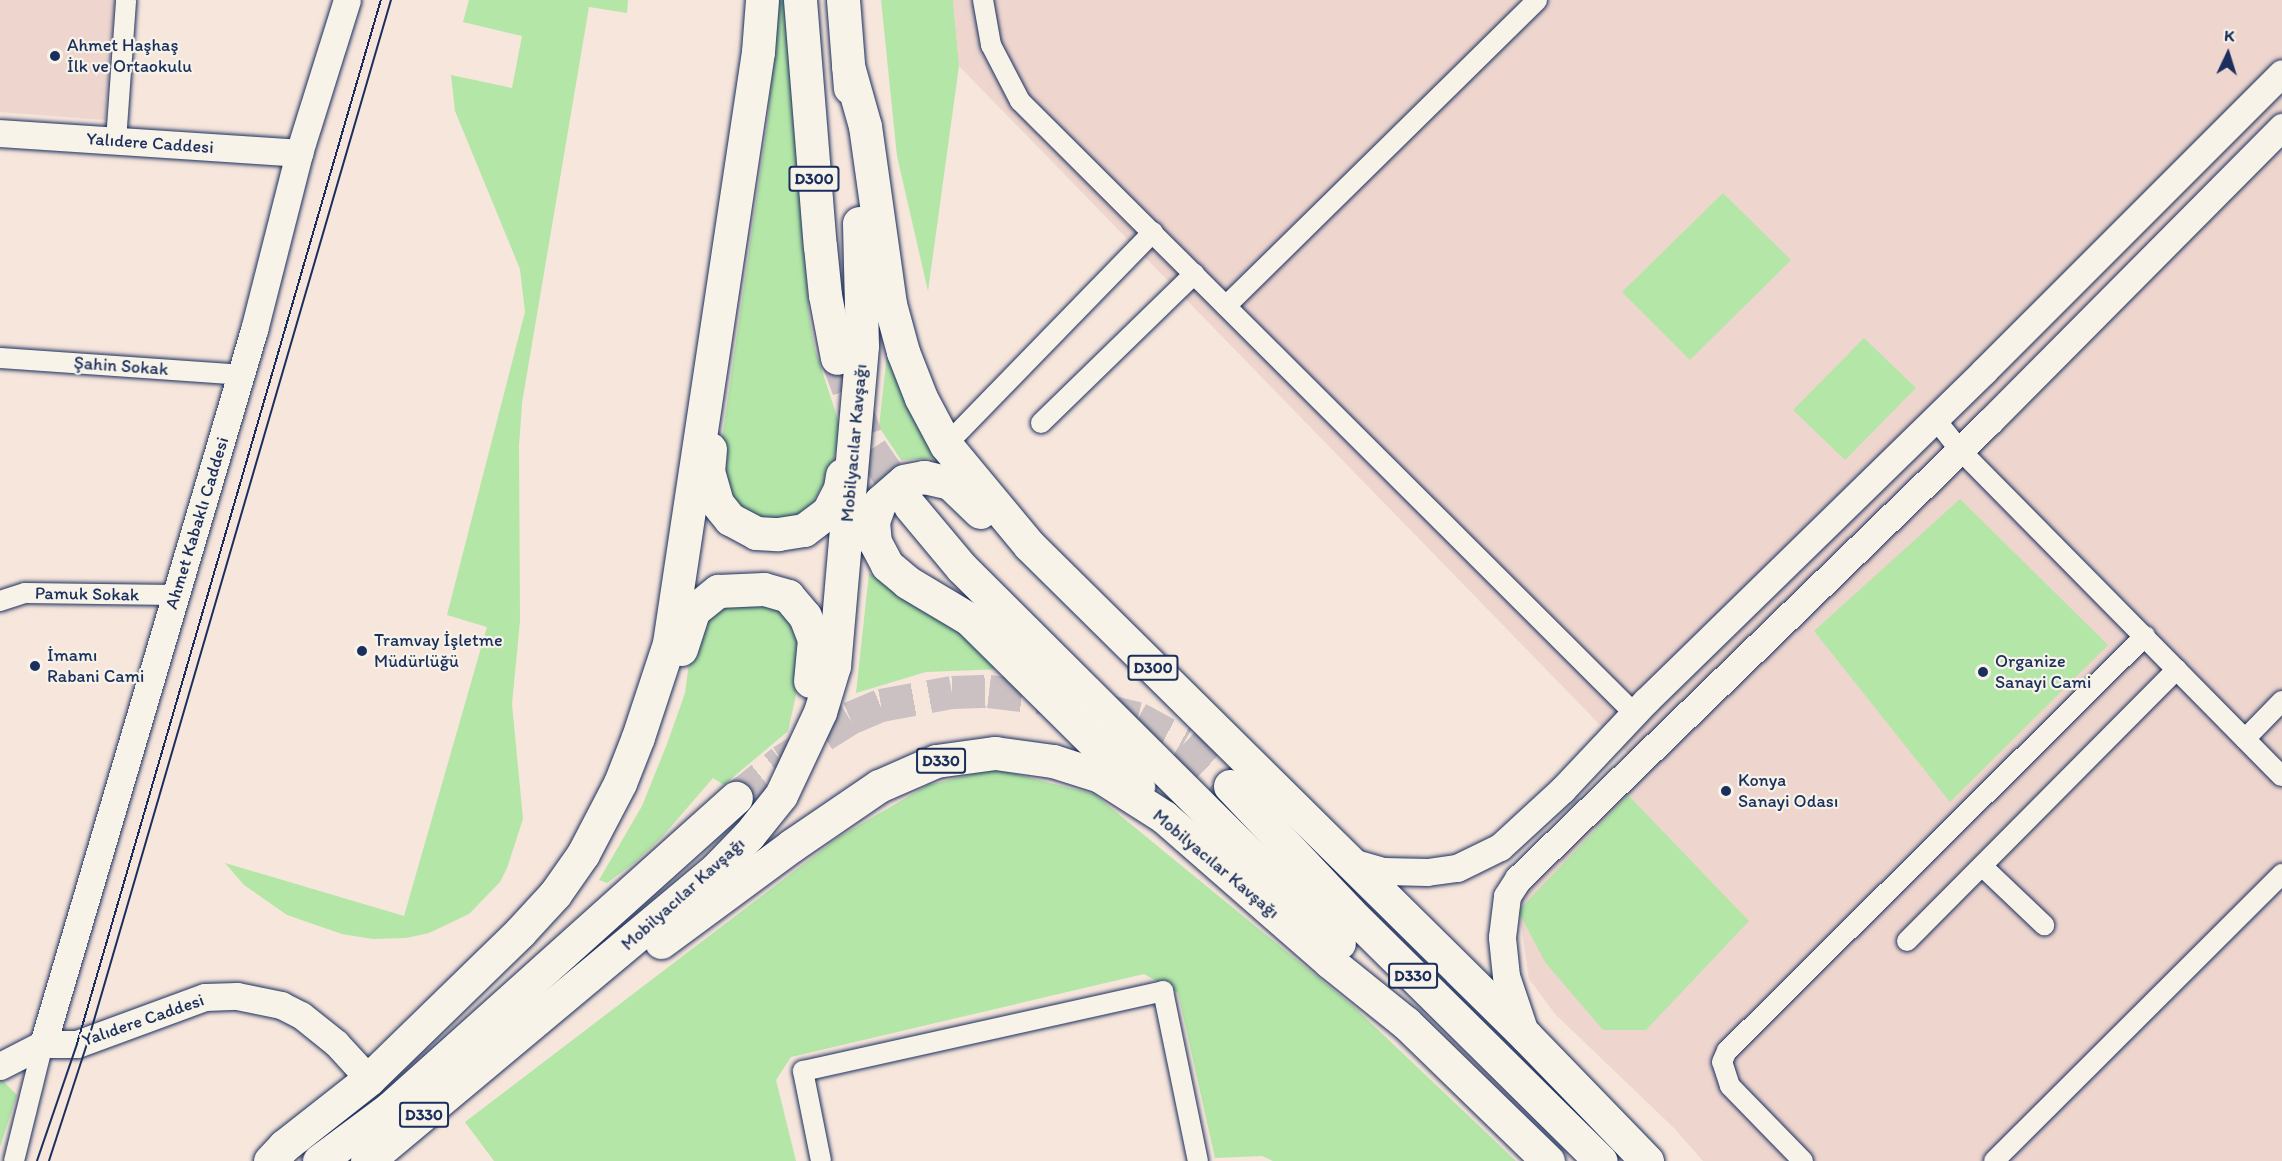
<!DOCTYPE html>
<html>
<head>
<meta charset="utf-8">
<style>
  body { margin:0 }
  #map { position:relative; width:2282px; height:1161px; overflow:hidden; background:#f7e6dc; font-family:Itim,sans-serif }
  div>[style] { position:absolute }
  .built>* { inset:0; background:#eed6cf }
  .green>* { inset:0; background:#b3e6a7 }
  .highway-tunnel>* { height:33px; margin-top:-16.5px; transform-origin:0; background:repeating-linear-gradient(90deg,#cbc1c3 0 33px,transparent 0 49px) }
  .roads { filter:drop-shadow(0 0 2px #1b2f5e) drop-shadow(0 0 2px #1b2f5e) }
  .street>* { height:20px; margin:-10px; padding:0 10px; transform-origin:10px; border-radius:10px; background:#f7f3e8 }
  .secondary>* { height:27px; margin:-13.5px; padding:0 13.5px; transform-origin:13.5px; border-radius:13.5px; background:#f7f3e8 }
  .highway>* { height:33px; margin:-16.5px; padding:0 16.5px; transform-origin:16.5px; border-radius:16.5px; background:#f7f3e8 }
  .tram>* { height:1.5px; margin:-0.75px; padding:0 0.75px; transform-origin:0.75px; border-radius:0.75px; background:#1b2f5e }
  .dots>* { width:16px; height:16px; translate:-50% -50%; box-sizing:border-box; border:3px solid #f7f3e8; border-radius:50% }
  span { translate:-50% -50%; white-space:nowrap; text-align:center; line-height:1.15; -webkit-text-stroke:4.5px #f7f3e8; paint-order:stroke }
  .shield-label span { padding:2px 4px; background:#f7f3e8; border:2px solid; border-radius:4px; -webkit-text-stroke-width:0 }
  .shield-label { font-size:16px; color:#1b2f5e; font-weight:700 }
  .poi-label { font-size:18px; color:#1b2f5e }
  .left { translate:0 -50%; text-align:left }
  .street-label { font-size:18px; color:#1b2f5e }
  .north { position:absolute; left:2198px; top:24px; width:60px; height:60px; -webkit-text-stroke:4px #f7f3e8; paint-order:stroke; rotate:4deg; font-size:16px; font-weight:700; line-height:24px; text-align:center; color:#1b2f5e }
  .north::after { content:''; display:block; margin:auto; width:21px; height:27px; background:#1b2f5e; clip-path:polygon(50% 0,100% 100%,50% 72%,0 100%) }
</style>
</head>
<body>
<div id="map">
  <div class="built">
    <div style="clip-path:polygon(0 0,115px 0,105px 120px,0 112px)"></div>
    <div style="clip-path:polygon(953px 0,2282px 0,2282px 1161px,1703px 1161px,1675px 1129px,1555px 1014px,1529px 979px,1518px 902px,1643px 769px,959px 66px)"></div>
  </div>
  <div class="green">
    <div style="clip-path:polygon(469px 0,628px 0,627px 13px,589px 7px,522px 403px,519px 446px,520px 621px,512px 704px,523px 819px,507px 868px,500px 882px,469px 914px,429px 933px,406px 938px,373px 939px,342px 934px,287px 915px,244px 885px,225px 863px,404px 916px,487px 627px,447px 615px,525px 312px,520px 269px,455px 111px,451px 75px,512px 88px,522px 36px,463px 22px)"></div>
    <div style="clip-path:polygon(779px 0,788px 0,809px 316px,815px 349px,841px 429px,831px 470px,810px 508px,795px 519px,762px 520px,730px 500px,718px 466px,767px 126px)"></div>
    <div style="clip-path:polygon(881px 0,953px 0,959px 66px,928px 291px,897px 156px)"></div>
    <div style="clip-path:polygon(1723px 193px,1791px 260px,1690px 360px,1622px 292px)"></div>
    <div style="clip-path:polygon(1864px 338px,1916px 388px,1845px 460px,1793px 410px)"></div>
    <div style="clip-path:polygon(888px 345px,936px 458px,901px 460px,879px 427px)"></div>
    <div style="clip-path:polygon(1960px 499px,2108px 645px,1950px 802px,1814px 631px)"></div>
    <div style="clip-path:polygon(869px 573px,950px 621px,1003px 669px,926px 672px,856px 693px)"></div>
    <div style="clip-path:polygon(721px 602px,777px 602px,799px 633px,801px 672px,788px 731px,724px 785px,713px 778px,662px 837px,634px 863px,607px 883px,599px 880px,642px 806px,667px 744px,685px 693px,692px 640px)"></div>
    <div style="clip-path:polygon(995px 769px,1094px 794px,1353px 1006px,1516px 1161px,1273px 1161px,1262px 1156px,1215px 1158px,1178px 993px,1144px 974px,791px 1057px,776px 1080px,796px 1161px,494px 1161px,465px 1122px,839px 837px,928px 785px)"></div>
    <div style="clip-path:polygon(1628px 795px,1749px 921px,1646px 1030px,1603px 1030px,1545px 962px,1518px 911px)"></div>
    <div style="clip-path:polygon(2px 1080px,17px 1095px,0 1147px,0 1082px)"></div>
  </div>
  <div class="highway-tunnel">
    <div style="left:837px;top:358px;width:97px;rotate:69.5deg"></div>
    <div style="left:871px;top:449px;width:69px;rotate:55.6deg"></div>
    <div style="left:736px;top:798px;width:59px;rotate:-38.8deg"></div>
    <div style="left:782px;top:761px;width:80px;rotate:-32.3deg"></div>
    <div style="left:850px;top:718px;width:34px;rotate:-23deg"></div>
    <div style="left:881px;top:705px;width:72px;rotate:-10.4deg"></div>
    <div style="left:952px;top:692px;width:37px;rotate:-2deg"></div>
    <div style="left:989px;top:691px;width:75px;rotate:6.9deg"></div>
    <div style="left:1063px;top:700px;width:77px;rotate:13.5deg"></div>
    <div style="left:1138px;top:718px;width:52px;rotate:28.5deg"></div>
    <div style="left:1184px;top:743px;width:63px;rotate:43.1deg"></div>
  </div>
  <div class="roads">
    <div class="street">
      <div style="left:983px;top:0;width:46px;rotate:79.9deg"></div>
      <div style="left:991px;top:45px;width:63px;rotate:62.6deg"></div>
      <div style="left:1020px;top:101px;width:867px;rotate:44.91deg"></div>
      <div style="left:116px;top:141px;width:141px;rotate:-85.9deg"></div>
      <div style="left:1226px;top:306px;width:436px;rotate:-44.5deg"></div>
      <div style="left:0;top:358px;width:242px;rotate:4deg"></div>
      <div style="left:1935px;top:419px;width:40px;rotate:51deg"></div>
      <div style="left:1960px;top:450px;width:458px;rotate:45.4deg"></div>
      <div style="left:1041px;top:423px;width:214px;rotate:-44.2deg"></div>
      <div style="left:946px;top:445px;width:297px;rotate:-45.8deg"></div>
      <div style="left:0;top:601px;width:26px;rotate:-18deg"></div>
      <div style="left:25px;top:593px;width:150px;rotate:0.8deg"></div>
      <div style="left:2245px;top:739px;width:53px;rotate:-45.8deg"></div>
      <div style="left:1982px;top:866px;width:86px;rotate:43.6deg"></div>
      <div style="left:1907px;top:941px;width:383px;rotate:-45.2deg"></div>
      <div style="left:14px;top:1161px;width:121px;rotate:-76.1deg"></div>
      <div style="left:821px;top:1161px;width:92px;rotate:-101.3deg"></div>
      <div style="left:803px;top:1071px;width:369px;rotate:-12.5deg"></div>
      <div style="left:1163px;top:991px;width:174px;rotate:78.4deg"></div>
      <div style="left:1803px;top:1161px;width:105px;rotate:-134.2deg"></div>
      <div style="left:1730px;top:1086px;width:25px;rotate:-108deg"></div>
      <div style="left:1722px;top:1062px;width:12px;rotate:-66deg"></div>
      <div style="left:1727px;top:1051px;width:589px;rotate:-44.79deg"></div>
      <div style="left:1994px;top:1161px;width:407px;rotate:-44.9deg"></div>
    </div>
    <div class="secondary">
      <div style="left:0;top:133px;width:300px;rotate:3.8deg"></div>
      <div style="left:1348px;top:861px;width:37px;rotate:16deg"></div>
      <div style="left:1384px;top:871px;width:43px;rotate:1.3deg"></div>
      <div style="left:1427px;top:872px;width:30px;rotate:-8deg"></div>
      <div style="left:1457px;top:868px;width:48px;rotate:-26deg"></div>
      <div style="left:1500px;top:847px;width:86px;rotate:-42.6deg"></div>
      <div style="left:1563px;top:789px;width:121px;rotate:-46.7deg"></div>
      <div style="left:1646px;top:701px;width:472px;rotate:-44.3deg"></div>
      <div style="left:1984px;top:371px;width:421px;rotate:-45deg"></div>
      <div style="left:1526px;top:1035px;width:62px;rotate:-108.7deg"></div>
      <div style="left:1506px;top:976px;width:39px;rotate:-96deg"></div>
      <div style="left:1502px;top:937px;width:41px;rotate:-83deg"></div>
      <div style="left:1507px;top:896px;width:20px;rotate:-57deg"></div>
      <div style="left:1518px;top:879px;width:656px;rotate:-44.14deg"></div>
      <div style="left:1989px;top:422px;width:416px;rotate:-45.2deg"></div>
      <div style="left:43px;top:1044px;width:745px;rotate:-73.54deg"></div>
      <div style="left:254px;top:330px;width:183px;rotate:-75.7deg"></div>
      <div style="left:299px;top:153px;width:160px;rotate:-72.6deg"></div>
      <div style="left:0;top:1066px;width:48px;rotate:-27.1deg"></div>
      <div style="left:43px;top:1044px;width:34px"></div>
      <div style="left:77px;top:1044px;width:136px;rotate:-20.2deg"></div>
      <div style="left:205px;top:997px;width:32px;rotate:-2deg"></div>
      <div style="left:237px;top:996px;width:45px;rotate:11.6deg"></div>
      <div style="left:281px;top:1005px;width:22px;rotate:27deg"></div>
      <div style="left:301px;top:1015px;width:45px;rotate:38.7deg"></div>
      <div style="left:336px;top:1043px;width:49px;rotate:47.5deg"></div>
    </div>
    <div class="highway">
      <div style="left:800px;top:0;width:247px;rotate:85.4deg"></div>
      <div style="left:820px;top:246px;width:49px;rotate:84.2deg"></div>
      <div style="left:825px;top:295px;width:64px;rotate:79.2deg"></div>
      <div style="left:843px;top:0;width:88px;rotate:85.5deg"></div>
      <div style="left:848px;top:66px;width:62px;rotate:74.2deg"></div>
      <div style="left:865px;top:126px;width:180px;rotate:82deg"></div>
      <div style="left:890px;top:304px;width:50px;rotate:74.8deg"></div>
      <div style="left:903px;top:352px;width:49px;rotate:68.6deg"></div>
      <div style="left:921px;top:398px;width:53px;rotate:62deg"></div>
      <div style="left:946px;top:445px;width:130px;rotate:50.3deg"></div>
      <div style="left:1029px;top:545px;width:699px;rotate:44.65deg"></div>
      <div style="left:1526px;top:1036px;width:174px;rotate:45.9deg"></div>
      <div style="left:710px;top:449px;width:22px;rotate:95deg"></div>
      <div style="left:708px;top:471px;width:33px;rotate:74deg"></div>
      <div style="left:717px;top:503px;width:21px;rotate:51deg"></div>
      <div style="left:730px;top:519px;width:30px;rotate:28deg"></div>
      <div style="left:756px;top:533px;width:22px;rotate:3deg"></div>
      <div style="left:778px;top:534px;width:26px;rotate:-9deg"></div>
      <div style="left:804px;top:530px;width:30px;rotate:-37deg"></div>
      <div style="left:828px;top:512px;width:27px;rotate:-63deg"></div>
      <div style="left:840px;top:488px;width:13px;rotate:-81deg"></div>
      <div style="left:910px;top:506px;width:80px;rotate:50.1deg"></div>
      <div style="left:961px;top:567px;width:533px;rotate:44.85deg"></div>
      <div style="left:980px;top:512px;width:42px;rotate:-136deg"></div>
      <div style="left:950px;top:483px;width:27px;rotate:-167deg"></div>
      <div style="left:924px;top:477px;width:20px;rotate:169deg"></div>
      <div style="left:904px;top:481px;width:32px;rotate:139deg"></div>
      <div style="left:880px;top:502px;width:20px;rotate:110deg"></div>
      <div style="left:873px;top:521px;width:21px;rotate:85deg"></div>
      <div style="left:875px;top:542px;width:26px;rotate:62deg"></div>
      <div style="left:887px;top:565px;width:26px;rotate:40deg"></div>
      <div style="left:907px;top:582px;width:72px;rotate:30.8deg"></div>
      <div style="left:969px;top:619px;width:238px;rotate:44.7deg"></div>
      <div style="left:681px;top:649px;width:40px;rotate:-72deg"></div>
      <div style="left:693px;top:611px;width:32px;rotate:-39deg"></div>
      <div style="left:718px;top:591px;width:46px;rotate:-2.5deg"></div>
      <div style="left:764px;top:589px;width:25px;rotate:16deg"></div>
      <div style="left:788px;top:596px;width:26px;rotate:50deg"></div>
      <div style="left:805px;top:616px;width:25px;rotate:69deg"></div>
      <div style="left:814px;top:639px;width:42px;rotate:95.4deg"></div>
      <div style="left:1230px;top:786px;width:173px;rotate:46.6deg"></div>
      <div style="left:1349px;top:912px;width:354px;rotate:44.7deg"></div>
      <div style="left:661px;top:942px;width:162px;rotate:-36.4deg"></div>
      <div style="left:791px;top:846px;width:107px;rotate:-34.3deg"></div>
      <div style="left:879px;top:786px;width:62px;rotate:-23.7deg"></div>
      <div style="left:936px;top:761px;width:60px;rotate:-7.7deg"></div>
      <div style="left:995px;top:753px;width:59px;rotate:7.9deg"></div>
      <div style="left:1053px;top:761px;width:49px;rotate:17.7deg"></div>
      <div style="left:1100px;top:776px;width:76px;rotate:32.6deg"></div>
      <div style="left:1164px;top:817px;width:220px;rotate:41.1deg"></div>
      <div style="left:1330px;top:962px;width:97px;rotate:38.8deg"></div>
      <div style="left:1406px;top:1023px;width:198px;rotate:44.2deg"></div>
      <div style="left:270px;top:1161px;width:21px;rotate:-47deg"></div>
      <div style="left:284px;top:1146px;width:108px;rotate:-38.2deg"></div>
      <div style="left:369px;top:1079px;width:211px;rotate:-44.2deg"></div>
      <div style="left:520px;top:932px;width:52px;rotate:-47.4deg"></div>
      <div style="left:555px;top:894px;width:49px;rotate:-55deg"></div>
      <div style="left:583px;top:854px;width:80px;rotate:-62.5deg"></div>
      <div style="left:620px;top:783px;width:49px;rotate:-68.6deg"></div>
      <div style="left:638px;top:737px;width:99px;rotate:-71.7deg"></div>
      <div style="left:669px;top:643px;width:598px;rotate:-81.44deg"></div>
      <div style="left:758px;top:52px;width:52px;rotate:-85.6deg"></div>
      <div style="left:319px;top:1161px;width:87px;rotate:-36.6deg"></div>
      <div style="left:389px;top:1109px;width:466px;rotate:-41.9deg"></div>
      <div style="left:367px;top:1161px;width:454px;rotate:-39.9deg"></div>
      <div style="left:715px;top:870px;width:49px;rotate:-45.8deg"></div>
      <div style="left:749px;top:835px;width:51px;rotate:-51.3deg"></div>
      <div style="left:781px;top:795px;width:92px;rotate:-64.8deg"></div>
      <div style="left:820px;top:712px;width:48px;rotate:-73.1deg"></div>
      <div style="left:834px;top:666px;width:321px;rotate:-85deg"></div>
      <div style="left:862px;top:346px;width:123px;rotate:-91.4deg"></div>
    </div>
  </div>
  <div class="tram">
    <div style="left:37px;top:1161px;width:124px;rotate:-71.1deg"></div>
    <div style="left:77px;top:1044px;width:1087px;rotate:-73.77deg"></div>
    <div style="left:49px;top:1161px;width:126px;rotate:-72deg"></div>
    <div style="left:88px;top:1041px;width:1084px;rotate:-73.77deg"></div>
  </div>
  <div class="dots">
    <div style="left:55px;top:56px;background:#1b2f5e"></div>
    <div style="left:362px;top:651px;background:#1b2f5e"></div>
    <div style="left:35px;top:666px;background:#1b2f5e"></div>
    <div style="left:1983px;top:672px;background:#1b2f5e"></div>
    <div style="left:1726px;top:791px;background:#1b2f5e"></div>
  </div>
  <div class="shield-label">
    <span style="left:814px;top:179px">D300</span>
    <span style="left:1153px;top:668px">D300</span>
    <span style="left:941px;top:761px">D330</span>
    <span style="left:1413px;top:976px">D330</span>
    <span style="left:424px;top:1115px">D330</span>
  </div>
  <div class="poi-label">
    <span class="left" style="left:67px;top:56px">Ahmet Haşhaş<br>İlk ve Ortaokulu</span>
    <span class="left" style="left:374px;top:651px">Tramvay İşletme<br>Müdürlüğü</span>
    <span class="left" style="left:47px;top:666px">İmamı<br>Rabani Cami</span>
    <span class="left" style="left:1995px;top:672px">Organize<br>Sanayi Cami</span>
    <span class="left" style="left:1738px;top:791px">Konya<br>Sanayi Odası</span>
  </div>
  <div class="street-label">
    <span style="left:150px;top:143px;rotate:4deg">Yalıdere Caddesi</span>
    <span style="left:121px;top:366px;rotate:4deg">Şahin Sokak</span>
    <span style="left:854px;top:443px;rotate:-85deg">Mobilyacılar Kavşağı</span>
    <span style="left:197px;top:523px;rotate:-73deg">Ahmet Kabaklı Caddesi</span>
    <span style="left:87px;top:594px;rotate:1deg">Pamuk Sokak</span>
    <span style="left:1216px;top:864px;rotate:40deg">Mobilyacılar Kavşağı</span>
    <span style="left:683px;top:894px;rotate:-42deg">Mobilyacılar Kavşağı</span>
    <span style="left:143px;top:1020px;rotate:-19deg">Yalıdere Caddesi</span>
  </div>
  <div class="north">K</div>
</div>
</body>
</html>
